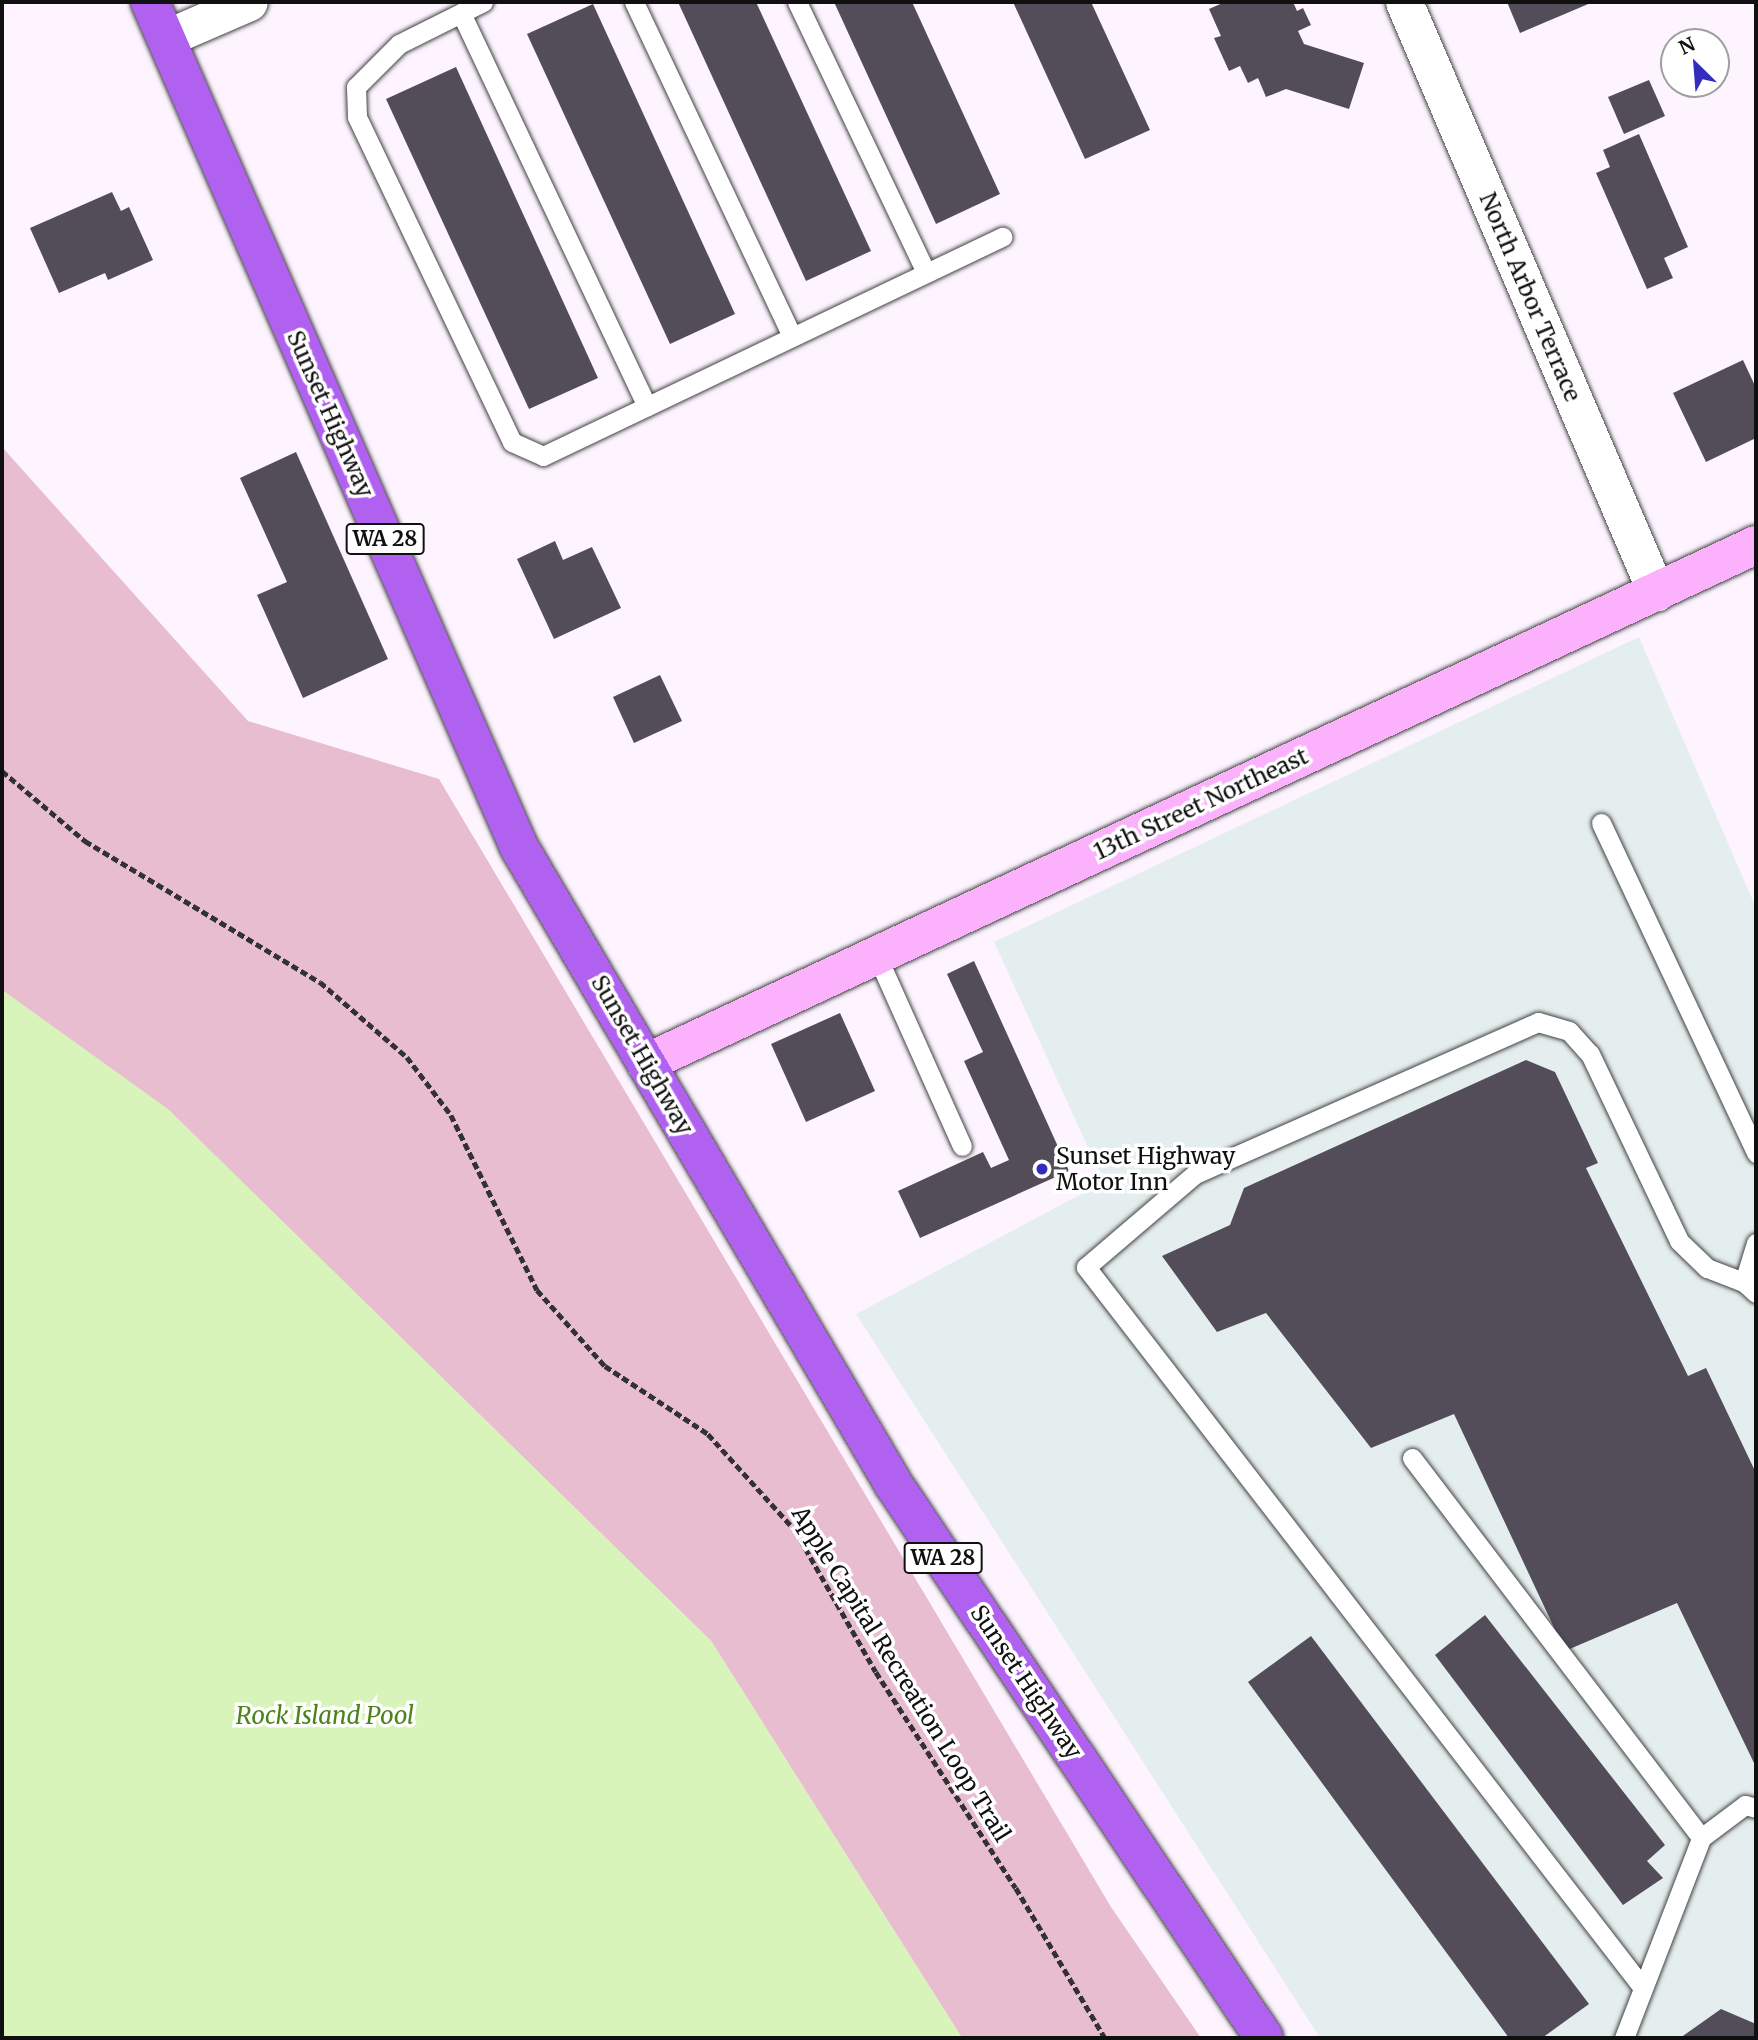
<!DOCTYPE html>
<html>
<head>
<meta charset="utf-8">
<style>
  body { margin:0 }
  #map { position:relative; width:1758px; height:2040px; overflow:hidden; background:#fdf4ff; font-family:Merriweather,serif }
  div>[style] { position:absolute }
  .industrial>* { inset:0; background:#e5eeee }
  .green>* { inset:0; background:#e9bdd0 }
  .water>* { inset:0; background:#d9f4ba }
  .building>* { inset:0; background:#524d59 }
  .path>* { height:4.5px; margin-top:-2.25px; transform-origin:0; background:repeating-linear-gradient(90deg,#323232 0 7px,transparent 0 10.5px) }
  .roads { filter:drop-shadow(0 0 2px #434343) drop-shadow(0 0 2px #434343) }
  .lane>* { height:19px; margin:-9.5px; padding:0 9.5px; transform-origin:9.5px; border-radius:9.5px; background:#fff }
  .street>* { height:37px; margin:-18.5px; padding:0 18.5px; transform-origin:18.5px; border-radius:18.5px; background:#fff }
  .secondary>* { height:38px; margin:-19px; padding:0 19px; transform-origin:19px; border-radius:19px; background:#fbb1fc }
  .highway>* { height:38px; margin:-19px; padding:0 19px; transform-origin:19px; border-radius:19px; background:#b061ef }
  .dots>* { width:19px; height:19px; translate:-50% -50%; box-sizing:border-box; border:4px solid #fff; border-radius:50% }
  span { translate:-50% -50%; white-space:nowrap; text-align:center; line-height:1.15; -webkit-text-stroke:7px #fff; paint-order:stroke }
  .shield-label span { padding:2px 5px; background:#fff; border:2px solid; border-radius:5px; -webkit-text-stroke-width:0 }
  .shield-label { font-size:21px; color:#101010; font-weight:700 }
  .street-label { font-size:23px; color:#101010 }
  .poi-label { font-size:23px; color:#101010 }
  .left { translate:0 -50%; text-align:left }
  .water-label { font-size:24px; color:#4b831a; font-style:italic }
  .frame { position:absolute; inset:0; border:4px solid #101010; pointer-events:none }
  .north { position:absolute; left:1660px; top:28px; width:70px; height:70px; box-sizing:border-box; background:#fff; border:2px solid #9f9f9f; border-radius:50%; rotate:335deg; font-size:19px; font-weight:700; line-height:28px; text-align:center; color:#101010 }
  .north::after { content:''; display:block; margin:auto; width:24px; height:32px; background:#332cbd; clip-path:polygon(50% 0,100% 100%,50% 72%,0 100%) }
</style>
</head>
<body>
<div id="map">
  <div class="industrial">
    <div style="clip-path:polygon(1639px 637px,1756px 908px,1756px 2038px,1320px 2038px,856px 1314px,1104px 1182px,994px 942px)"></div>
  </div>
  <div class="green">
    <div style="clip-path:polygon(2px 447px,248px 721px,439px 779px,1111px 1907px,1201px 2038px,962px 2038px,711px 1641px,168px 1110px,2px 990px)"></div>
  </div>
  <div class="water">
    <div style="clip-path:polygon(2px 990px,168px 1109px,711px 1641px,962px 2038px,2px 2038px)"></div>
  </div>
  <div class="building">
    <div style="clip-path:polygon(678px 2px,756px 2px,871px 251px,806px 281px)"></div>
    <div style="clip-path:polygon(834px 2px,912px 2px,1000px 194px,936px 224px)"></div>
    <div style="clip-path:polygon(1013px 2px,1091px 2px,1150px 130px,1085px 159px)"></div>
    <div style="clip-path:polygon(1225px 2px,1293px 2px,1297px 11px,1303px 8px,1311px 25px,1298px 31px,1304px 44px,1364px 63px,1349px 109px,1286px 89px,1266px 97px,1258px 78px,1248px 83px,1240px 66px,1229px 71px,1214px 38px,1221px 36px,1209px 9px)"></div>
    <div style="clip-path:polygon(1507px 2px,1593px 2px,1520px 33px)"></div>
    <div style="clip-path:polygon(593px 4px,735px 314px,670px 344px,527px 34px)"></div>
    <div style="clip-path:polygon(456px 67px,598px 378px,529px 409px,386px 99px)"></div>
    <div style="clip-path:polygon(1649px 80px,1665px 116px,1624px 134px,1608px 97px)"></div>
    <div style="clip-path:polygon(1639px 134px,1688px 247px,1664px 258px,1673px 278px,1647px 289px,1596px 173px,1610px 167px,1603px 150px)"></div>
    <div style="clip-path:polygon(112px 192px,121px 211px,129px 207px,153px 260px,108px 280px,105px 273px,59px 293px,30px 228px)"></div>
    <div style="clip-path:polygon(1743px 360px,1756px 388px,1756px 438px,1706px 462px,1673px 393px)"></div>
    <div style="clip-path:polygon(296px 452px,388px 659px,303px 698px,257px 595px,287px 582px,240px 478px)"></div>
    <div style="clip-path:polygon(555px 541px,563px 560px,592px 547px,621px 608px,554px 639px,517px 559px)"></div>
    <div style="clip-path:polygon(660px 675px,682px 721px,634px 743px,613px 697px)"></div>
    <div style="clip-path:polygon(974px 961px,1069px 1171px,920px 1238px,898px 1191px,983px 1152px,991px 1168px,1009px 1160px,964px 1061px,983px 1052px,947px 974px)"></div>
    <div style="clip-path:polygon(840px 1013px,875px 1091px,806px 1122px,771px 1044px)"></div>
    <div style="clip-path:polygon(1526px 1060px,1555px 1072px,1598px 1163px,1586px 1168px,1688px 1376px,1706px 1368px,1756px 1473px,1754px 1763px,1677px 1603px,1565px 1651px,1454px 1414px,1371px 1448px,1266px 1313px,1217px 1332px,1162px 1256px,1230px 1225px,1244px 1188px)"></div>
    <div style="clip-path:polygon(1485px 1615px,1665px 1845px,1647px 1861px,1663px 1878px,1623px 1905px,1435px 1655px)"></div>
    <div style="clip-path:polygon(1311px 1636px,1589px 2004px,1542px 2038px,1509px 2038px,1248px 1682px)"></div>
    <div style="clip-path:polygon(1721px 2009px,1756px 2024px,1756px 2038px,1680px 2038px)"></div>
  </div>
  <div class="path">
    <div style="left:2px;top:771px;width:109px;rotate:40.1deg"></div>
    <div style="left:85px;top:841px;width:274px;rotate:31deg"></div>
    <div style="left:320px;top:982px;width:115px;rotate:40.8deg"></div>
    <div style="left:407px;top:1057px;width:73px;rotate:52.8deg"></div>
    <div style="left:451px;top:1115px;width:195px;rotate:63.8deg"></div>
    <div style="left:537px;top:1290px;width:102px;rotate:48.2deg"></div>
    <div style="left:605px;top:1366px;width:123px;rotate:33.4deg"></div>
    <div style="left:708px;top:1434px;width:130px;rotate:47.8deg"></div>
    <div style="left:795px;top:1530px;width:163px;rotate:60.3deg"></div>
    <div style="left:876px;top:1672px;width:257px;rotate:57.1deg"></div>
    <div style="left:1016px;top:1888px;width:174px;rotate:59.3deg"></div>
  </div>
  <div class="roads">
    <div class="lane">
      <div style="left:483px;top:2px;width:94px;rotate:153.4deg"></div>
      <div style="left:399px;top:44px;width:61px;rotate:135deg"></div>
      <div style="left:356px;top:87px;width:30px;rotate:88deg"></div>
      <div style="left:357px;top:117px;width:360px;rotate:64.5deg"></div>
      <div style="left:512px;top:442px;width:34px;rotate:24deg"></div>
      <div style="left:543px;top:456px;width:509px;rotate:-25.51deg"></div>
      <div style="left:634px;top:2px;width:370px;rotate:64.7deg"></div>
      <div style="left:797px;top:2px;width:300px;rotate:64.5deg"></div>
      <div style="left:461px;top:13px;width:435px;rotate:64.7deg"></div>
      <div style="left:1601px;top:823px;width:365px;rotate:64.8deg"></div>
      <div style="left:877px;top:956px;width:208px;rotate:65.9deg"></div>
      <div style="left:1744px;top:1282px;width:41px;rotate:-72.9deg"></div>
      <div style="left:1412px;top:1458px;width:477px;rotate:52.7deg"></div>
      <div style="left:1643px;top:1988px;width:911px;rotate:-127.69deg"></div>
      <div style="left:1086px;top:1267px;width:143px;rotate:-40.5deg"></div>
      <div style="left:1195px;top:1174px;width:375px;rotate:-23.9deg"></div>
      <div style="left:1538px;top:1022px;width:32px;rotate:16deg"></div>
      <div style="left:1569px;top:1031px;width:31px;rotate:48deg"></div>
      <div style="left:1590px;top:1054px;width:207px;rotate:64.5deg"></div>
      <div style="left:1679px;top:1241px;width:39px;rotate:44deg"></div>
      <div style="left:1707px;top:1268px;width:40px;rotate:21deg"></div>
      <div style="left:1744px;top:1282px;width:16px;rotate:43deg"></div>
      <div style="left:1624px;top:2038px;width:214px;rotate:-68.9deg"></div>
      <div style="left:1701px;top:1838px;width:55px;rotate:-36.9deg"></div>
      <div style="left:1745px;top:1805px;width:11px;rotate:15deg"></div>
    </div>
    <div class="street">
      <div style="left:1404px;top:2px;width:642px;rotate:66.87deg"></div>
      <div style="left:166px;top:38px;width:90px;rotate:-23.4deg"></div>
    </div>
    <div class="secondary">
      <div style="left:646px;top:1063px;width:1225px;rotate:-25.02deg"></div>
    </div>
    <div class="highway">
      <div style="left:150px;top:2px;width:922px;rotate:66.41deg"></div>
      <div style="left:519px;top:847px;width:740px;rotate:59.55deg"></div>
      <div style="left:894px;top:1485px;width:665px;rotate:56.21deg"></div>
    </div>
  </div>
  <div class="dots">
    <div style="left:1042px;top:1169px;background:#332cbd"></div>
  </div>
  <div class="shield-label">
    <span style="left:385px;top:539px">WA 28</span>
    <span style="left:943px;top:1558px">WA 28</span>
  </div>
  <div class="street-label">
    <span style="left:1530px;top:297px;rotate:67deg">North Arbor Terrace</span>
    <span style="left:330px;top:414px;rotate:66deg">Sunset Highway</span>
    <span style="left:1201px;top:804px;rotate:-25deg">13th Street Northeast</span>
    <span style="left:642px;top:1055px;rotate:60deg">Sunset Highway</span>
    <span style="left:901px;top:1674px;rotate:58deg">Apple Capital Recreation Loop Trail</span>
    <span style="left:1026px;top:1682px;rotate:56deg">Sunset Highway</span>
  </div>
  <div class="poi-label">
    <span class="left" style="left:1056px;top:1169px">Sunset Highway<br>Motor Inn</span>
  </div>
  <div class="water-label">
    <span style="left:325px;top:1716px">Rock Island Pool</span>
  </div>
  <div class="frame"></div>
  <div class="north">N</div>
</div>
</body>
</html>
